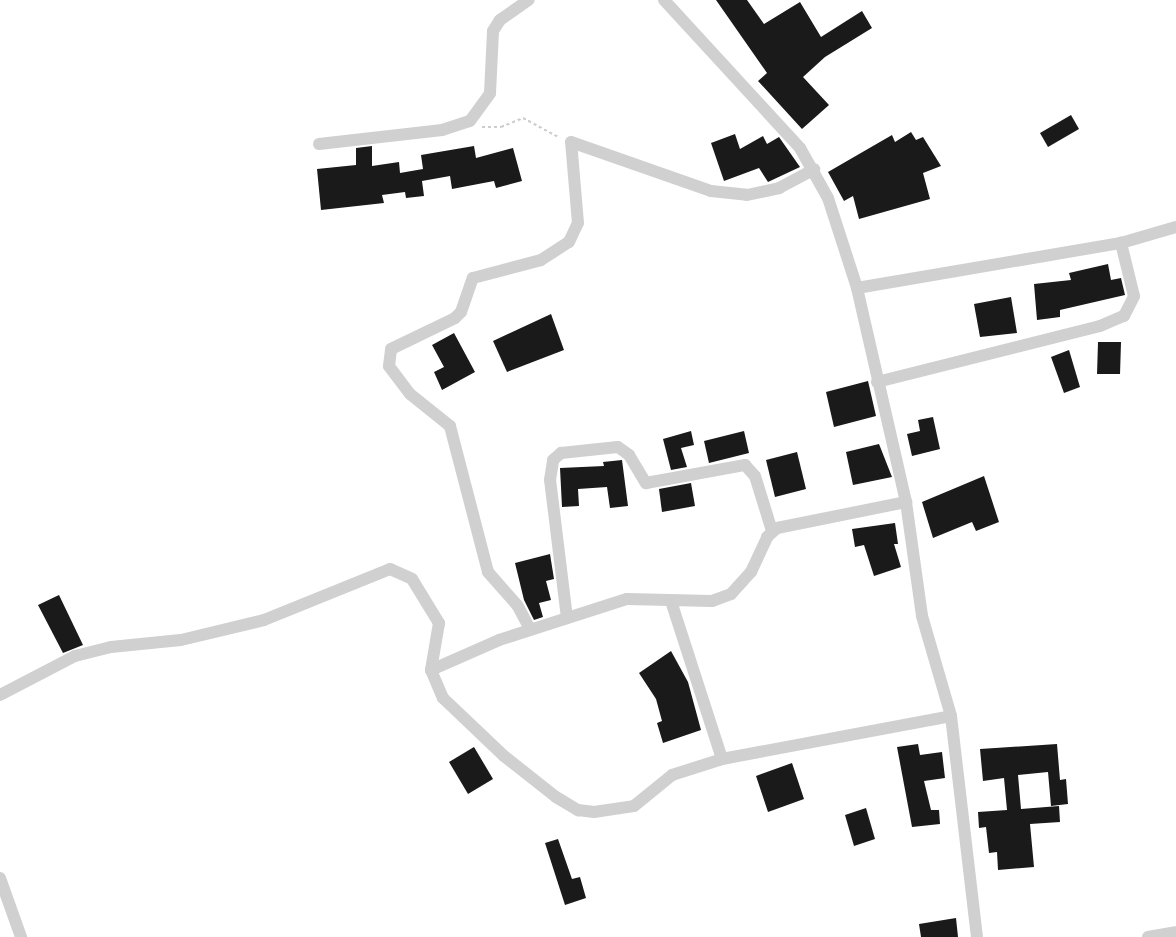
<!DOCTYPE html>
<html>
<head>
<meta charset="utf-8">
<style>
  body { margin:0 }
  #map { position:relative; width:1176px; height:937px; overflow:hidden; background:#fff; font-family:"Fira Sans",sans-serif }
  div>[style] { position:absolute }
  .building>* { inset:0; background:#1a1a1a }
  .path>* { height:2px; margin-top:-1px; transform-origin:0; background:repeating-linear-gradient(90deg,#cdcdcd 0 3px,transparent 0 6px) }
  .minor>* { height:12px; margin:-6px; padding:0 6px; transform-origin:6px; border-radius:6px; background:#d0d0d0 }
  span { translate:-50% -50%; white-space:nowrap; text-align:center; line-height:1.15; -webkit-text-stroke:6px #fff; paint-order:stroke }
</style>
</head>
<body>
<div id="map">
  <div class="building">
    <div style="clip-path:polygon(716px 0,747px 0,764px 24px,800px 2px,821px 37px,862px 11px,872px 28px,825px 57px,803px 77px,829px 105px,802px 129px,758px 81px,767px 73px)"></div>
    <div style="clip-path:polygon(1071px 115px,1079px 129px,1048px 147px,1040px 133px)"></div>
    <div style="clip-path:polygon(911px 132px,916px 140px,923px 137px,941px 166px,923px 173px,930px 199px,859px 219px,853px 196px,844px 201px,828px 172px,892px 135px,895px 142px)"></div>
    <div style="clip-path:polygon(735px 134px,740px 149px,763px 136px,767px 144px,779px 137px,800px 167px,768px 182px,759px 168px,724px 181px,711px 143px)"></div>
    <div style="clip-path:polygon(372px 146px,372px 166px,399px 162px,400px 173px,423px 169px,421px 155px,474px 146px,476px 158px,513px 148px,522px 181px,496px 188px,494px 181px,452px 189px,450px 176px,422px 181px,424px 196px,406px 198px,405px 192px,382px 195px,384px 203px,321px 210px,317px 169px,356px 165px,356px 148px)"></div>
    <div style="clip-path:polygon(1108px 264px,1111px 280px,1121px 278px,1125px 295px,1060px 310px,1060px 317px,1037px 320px,1034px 284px,1071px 280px,1069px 273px)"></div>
    <div style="clip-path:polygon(1011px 297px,1017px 333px,980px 337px,974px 304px)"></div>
    <div style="clip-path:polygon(551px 314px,564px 350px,507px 372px,493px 341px)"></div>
    <div style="clip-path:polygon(454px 333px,475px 372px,442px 390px,434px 372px,444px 367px,432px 345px)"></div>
    <div style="clip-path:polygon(1098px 342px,1121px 342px,1120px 374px,1097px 374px)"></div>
    <div style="clip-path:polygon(1069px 350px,1080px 387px,1064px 393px,1051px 357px)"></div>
    <div style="clip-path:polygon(868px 381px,876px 416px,834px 427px,826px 392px)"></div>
    <div style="clip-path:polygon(933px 417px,940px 449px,912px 456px,907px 434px,920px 431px,918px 420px)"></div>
    <div style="clip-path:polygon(691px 431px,694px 445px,681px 448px,687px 467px,671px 470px,663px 439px)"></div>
    <div style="clip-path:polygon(744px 431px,749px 453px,709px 463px,704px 441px)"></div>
    <div style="clip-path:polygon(879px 444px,892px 477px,853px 485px,846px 452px)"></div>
    <div style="clip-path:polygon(797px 452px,806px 489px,775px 497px,766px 460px)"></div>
    <div style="clip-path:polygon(622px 460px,628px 506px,610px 508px,607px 487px,578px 489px,579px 506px,562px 507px,560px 468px,604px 466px,603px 462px)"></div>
    <div style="clip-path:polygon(984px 476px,999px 522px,976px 531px,972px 522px,933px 538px,922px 502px)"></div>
    <div style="clip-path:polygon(691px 483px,695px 506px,662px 512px,659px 489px)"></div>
    <div style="clip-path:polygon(895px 523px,898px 544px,894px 544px,901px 567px,874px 576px,864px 545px,855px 547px,852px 529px)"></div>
    <div style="clip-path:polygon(550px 554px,554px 579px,546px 581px,551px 600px,539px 603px,543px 617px,534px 620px,524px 600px,515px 563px)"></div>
    <div style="clip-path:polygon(59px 595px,83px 645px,63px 653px,38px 605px)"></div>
    <div style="clip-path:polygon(671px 651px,688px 682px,701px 730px,663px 743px,657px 723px,662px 721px,656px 699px,639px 673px)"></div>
    <div style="clip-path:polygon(918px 744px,920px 755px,942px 752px,945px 778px,924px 781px,931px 810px,939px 810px,940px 824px,912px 827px,897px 747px)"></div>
    <div style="clip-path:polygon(1057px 744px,1060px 780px,1066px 779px,1068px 804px,1051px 806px,1048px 772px,1018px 775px,1021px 809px,1059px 806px,1060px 822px,1030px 824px,1034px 867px,998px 870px,997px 852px,989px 853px,986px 827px,979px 828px,978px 812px,1007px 810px,1004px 778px,983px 781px,980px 749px)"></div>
    <div style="clip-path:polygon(474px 747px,493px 779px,468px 794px,449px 762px)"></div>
    <div style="clip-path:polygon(792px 763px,804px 799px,768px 812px,756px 776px)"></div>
    <div style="clip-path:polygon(866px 808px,875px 839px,854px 846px,845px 815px)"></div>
    <div style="clip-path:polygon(558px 839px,572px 879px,580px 877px,586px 898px,565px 905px,545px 843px)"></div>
    <div style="clip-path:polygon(956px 918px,958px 937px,921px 937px,919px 924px)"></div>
  </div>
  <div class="path">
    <div style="left:482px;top:127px;width:19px"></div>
    <div style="left:501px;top:127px;width:24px;rotate:-22deg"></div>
    <div style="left:523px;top:118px;width:42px;rotate:28.4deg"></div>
  </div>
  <div class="minor">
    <div style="left:664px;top:0;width:201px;rotate:47.4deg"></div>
    <div style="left:800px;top:148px;width:57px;rotate:60.8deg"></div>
    <div style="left:828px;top:198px;width:95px;rotate:72.1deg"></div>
    <div style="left:857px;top:288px;width:220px;rotate:77.1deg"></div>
    <div style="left:906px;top:502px;width:115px;rotate:82deg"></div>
    <div style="left:922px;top:616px;width:104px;rotate:73.8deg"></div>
    <div style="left:951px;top:716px;width:223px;rotate:83.3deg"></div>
    <div style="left:319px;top:144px;width:124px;rotate:-6.5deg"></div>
    <div style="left:442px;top:130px;width:29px;rotate:-18deg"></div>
    <div style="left:470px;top:121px;width:34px;rotate:-54deg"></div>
    <div style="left:490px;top:93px;width:62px;rotate:-87.2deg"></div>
    <div style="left:493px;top:31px;width:13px;rotate:-58deg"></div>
    <div style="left:500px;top:20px;width:35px;rotate:-35deg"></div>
    <div style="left:857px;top:288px;width:268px;rotate:-9.7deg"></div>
    <div style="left:1121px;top:243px;width:57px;rotate:-16.2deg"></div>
    <div style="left:877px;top:382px;width:230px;rotate:-14.1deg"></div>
    <div style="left:1100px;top:326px;width:26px;rotate:-23deg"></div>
    <div style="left:1124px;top:316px;width:22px;rotate:-63deg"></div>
    <div style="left:1134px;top:296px;width:55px;rotate:-103.8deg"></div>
    <div style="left:671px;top:601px;width:166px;rotate:72.1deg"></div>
    <div style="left:722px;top:759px;width:233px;rotate:-10.6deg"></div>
    <div style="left:567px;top:618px;width:139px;rotate:-97deg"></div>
    <div style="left:550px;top:480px;width:20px;rotate:-81deg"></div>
    <div style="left:553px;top:460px;width:11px;rotate:-41deg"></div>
    <div style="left:561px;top:453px;width:57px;rotate:-6deg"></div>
    <div style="left:618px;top:447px;width:14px;rotate:36deg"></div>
    <div style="left:629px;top:455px;width:33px;rotate:59deg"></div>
    <div style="left:646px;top:483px;width:101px;rotate:-10.3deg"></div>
    <div style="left:745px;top:465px;width:15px;rotate:48deg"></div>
    <div style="left:755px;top:476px;width:58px;rotate:72.8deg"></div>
    <div style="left:530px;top:629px;width:27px;rotate:-118deg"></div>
    <div style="left:517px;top:605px;width:44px;rotate:-131.3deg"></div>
    <div style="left:488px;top:572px;width:151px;rotate:-104.6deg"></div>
    <div style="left:450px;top:426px;width:51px;rotate:-141.3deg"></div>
    <div style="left:410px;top:394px;width:35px;rotate:-127deg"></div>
    <div style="left:389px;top:366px;width:17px;rotate:-83deg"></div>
    <div style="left:391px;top:349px;width:71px;rotate:-25.8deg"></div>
    <div style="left:455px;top:318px;width:8px;rotate:-45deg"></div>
    <div style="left:461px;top:312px;width:36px;rotate:-71deg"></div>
    <div style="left:473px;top:278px;width:70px;rotate:-14.8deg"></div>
    <div style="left:541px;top:260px;width:33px;rotate:-33deg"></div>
    <div style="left:569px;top:242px;width:21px;rotate:-65deg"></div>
    <div style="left:578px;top:223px;width:81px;rotate:-94.9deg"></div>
    <div style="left:571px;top:142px;width:148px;rotate:19.3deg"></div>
    <div style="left:711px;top:191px;width:36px;rotate:6deg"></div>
    <div style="left:747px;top:195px;width:33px;rotate:-12deg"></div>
    <div style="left:779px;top:188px;width:40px;rotate:-28deg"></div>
    <div style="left:431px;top:670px;width:74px;rotate:-23.8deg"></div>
    <div style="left:499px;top:640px;width:134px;rotate:-17.8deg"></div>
    <div style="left:627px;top:599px;width:85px;rotate:1.3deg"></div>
    <div style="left:712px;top:601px;width:20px;rotate:-20deg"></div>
    <div style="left:731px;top:594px;width:30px;rotate:-48deg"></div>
    <div style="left:751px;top:572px;width:38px;rotate:-65deg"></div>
    <div style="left:767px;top:537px;width:13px;rotate:-42deg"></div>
    <div style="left:777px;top:528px;width:132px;rotate:-11.4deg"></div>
    <div style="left:0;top:695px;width:85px;rotate:-27.5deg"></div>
    <div style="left:75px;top:656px;width:37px;rotate:-14deg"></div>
    <div style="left:111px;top:647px;width:70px;rotate:-5.7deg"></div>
    <div style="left:181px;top:640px;width:85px;rotate:-13.5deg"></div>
    <div style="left:264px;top:620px;width:136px;rotate:-22deg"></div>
    <div style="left:390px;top:569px;width:24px;rotate:24deg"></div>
    <div style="left:412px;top:579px;width:52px;rotate:58.5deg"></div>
    <div style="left:439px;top:623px;width:48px;rotate:99.7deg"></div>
    <div style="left:431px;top:670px;width:30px;rotate:67deg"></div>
    <div style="left:443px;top:698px;width:84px;rotate:43.6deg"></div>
    <div style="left:504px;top:756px;width:66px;rotate:38.3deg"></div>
    <div style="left:556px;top:797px;width:26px;rotate:31deg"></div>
    <div style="left:578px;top:810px;width:16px;rotate:7deg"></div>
    <div style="left:594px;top:812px;width:40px;rotate:-8.5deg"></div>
    <div style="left:634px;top:806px;width:49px;rotate:-39.2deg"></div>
    <div style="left:672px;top:775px;width:52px;rotate:-17.7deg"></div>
    <div style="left:0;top:878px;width:63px;rotate:70.4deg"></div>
    <div style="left:1148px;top:937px;width:28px;rotate:-10deg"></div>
  </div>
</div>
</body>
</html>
